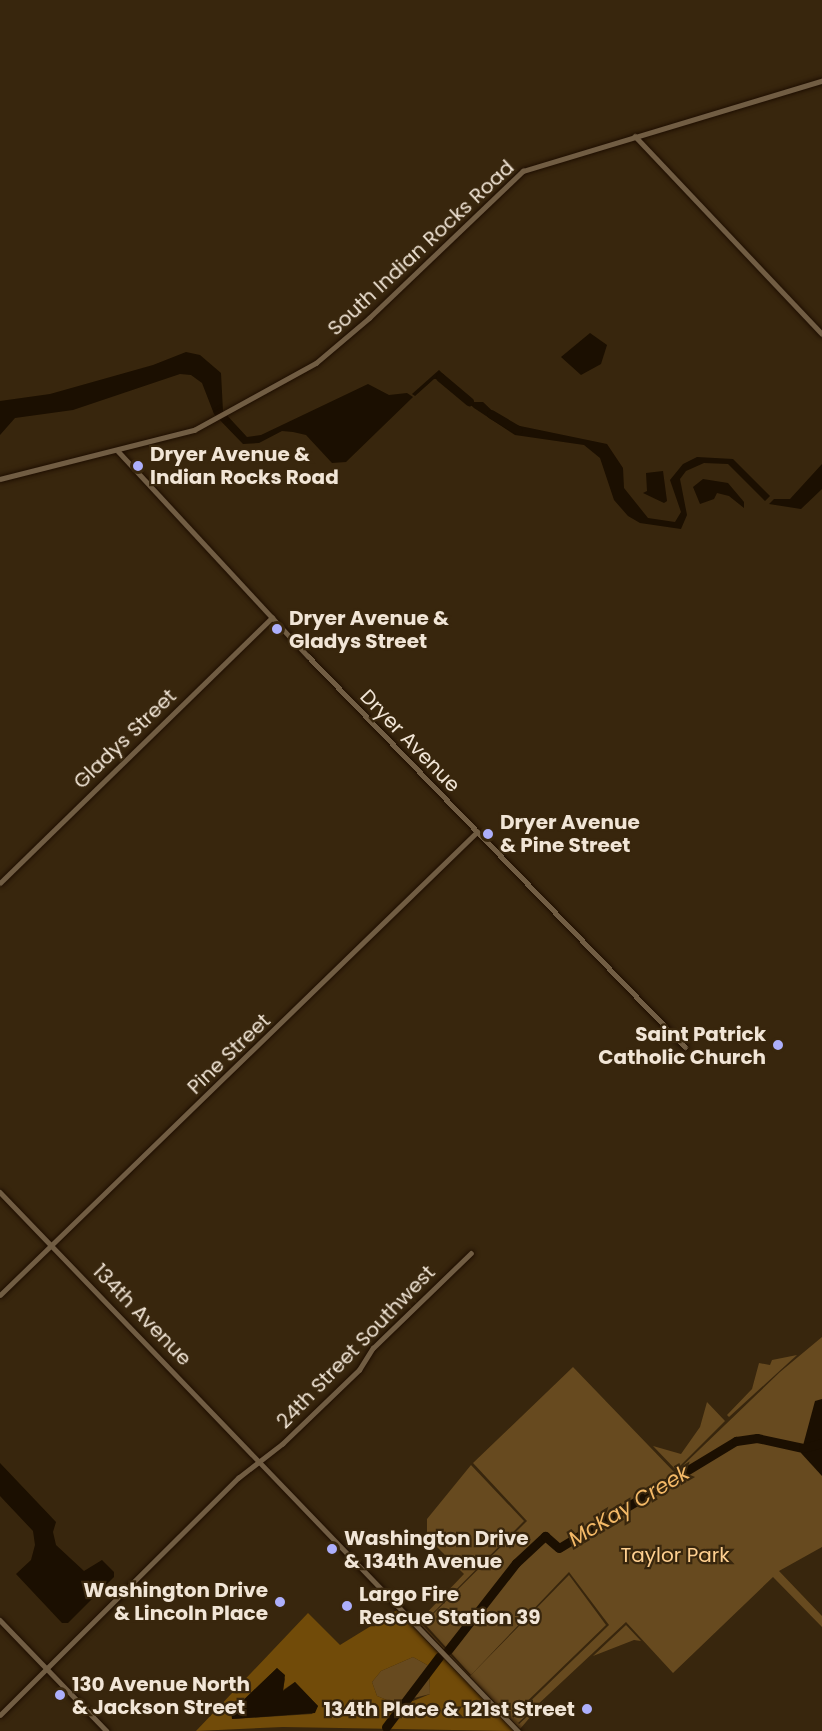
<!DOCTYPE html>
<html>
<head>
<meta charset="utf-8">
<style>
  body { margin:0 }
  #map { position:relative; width:822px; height:1731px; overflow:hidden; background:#38260d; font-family:Poppins,sans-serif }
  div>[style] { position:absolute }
  .green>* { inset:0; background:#674a1f }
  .forest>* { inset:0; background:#714b09 }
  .water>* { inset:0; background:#1b0f01 }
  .river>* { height:9px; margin:-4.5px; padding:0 4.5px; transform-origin:4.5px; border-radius:4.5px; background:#1b0f01 }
  .roads { filter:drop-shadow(0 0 2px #1e0e00) drop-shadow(0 0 2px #1e0e00) }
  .minor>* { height:4.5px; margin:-2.25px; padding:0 2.25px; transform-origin:2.25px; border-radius:2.25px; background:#715d43 }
  .dots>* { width:16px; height:16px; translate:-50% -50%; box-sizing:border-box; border:3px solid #38260d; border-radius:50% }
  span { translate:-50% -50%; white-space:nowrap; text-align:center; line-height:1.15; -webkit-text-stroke:4.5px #38260d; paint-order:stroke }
  .street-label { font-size:20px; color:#f1e5d6 }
  .poi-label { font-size:20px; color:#f1e5d6; font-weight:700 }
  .left { translate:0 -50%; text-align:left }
  .right { translate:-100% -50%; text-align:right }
  .park-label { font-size:20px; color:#fecf90 }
  .water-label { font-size:21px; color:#f4b967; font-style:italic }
</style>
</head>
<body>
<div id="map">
  <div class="green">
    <div style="clip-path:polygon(822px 1337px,822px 1547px,779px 1571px,822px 1616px,822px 1627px,773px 1577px,673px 1673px,626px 1622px,518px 1723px,513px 1718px,609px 1625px,569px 1572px,471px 1675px,424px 1623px,527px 1521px,473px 1463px,573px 1367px,675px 1473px,780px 1372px)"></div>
    <div style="clip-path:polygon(797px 1355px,729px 1417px,727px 1415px,752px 1389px,759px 1363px,770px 1365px,772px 1360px)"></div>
    <div style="clip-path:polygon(707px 1402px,725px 1421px,676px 1470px,653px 1446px,681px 1454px,700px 1427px)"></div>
    <div style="clip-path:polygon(471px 1465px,524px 1521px,422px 1624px,470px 1676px,569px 1575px,606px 1625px,512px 1716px,519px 1724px,544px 1701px,520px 1729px,418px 1622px,464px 1574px,427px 1537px,427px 1519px)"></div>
    <div style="clip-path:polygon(626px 1625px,641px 1641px,634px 1640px,593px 1656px)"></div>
    <div style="clip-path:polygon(413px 1657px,429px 1666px,430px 1694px,394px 1703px,377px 1696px,372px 1682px,381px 1671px)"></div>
  </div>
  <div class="forest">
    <div style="clip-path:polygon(evenodd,397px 1610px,514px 1731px,283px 1727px,196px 1731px,308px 1613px,340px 1645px,397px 1610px,413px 1657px,429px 1666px,430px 1694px,413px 1701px,394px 1703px,377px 1696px,372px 1682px,381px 1671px,413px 1657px,397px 1610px,277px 1668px,285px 1679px,283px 1690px,295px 1682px,318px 1706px,312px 1714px,233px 1719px,231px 1712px,277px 1668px)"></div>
  </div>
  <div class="water">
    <div style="clip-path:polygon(590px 333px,607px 345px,601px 364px,581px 375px,561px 357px)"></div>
    <div style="clip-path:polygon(186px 352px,200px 355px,221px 373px,223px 411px,247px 437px,261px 435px,368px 384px,389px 395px,407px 393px,413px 397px,346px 462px,332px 463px,306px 435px,293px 432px,282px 431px,259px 443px,243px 444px,214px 414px,202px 383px,191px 375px,180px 374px,73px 410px,15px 418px,0 435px,0 401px,50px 394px,153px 365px)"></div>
    <div style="clip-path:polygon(439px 370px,472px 402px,483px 402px,505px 423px,607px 444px,623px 468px,624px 488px,648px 518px,675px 522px,681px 512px,670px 480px,683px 464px,697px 457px,733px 459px,770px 496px,765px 501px,728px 464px,704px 463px,686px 471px,680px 479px,687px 515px,681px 529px,640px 523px,628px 516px,614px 500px,600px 458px,584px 445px,515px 435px,474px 408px,443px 379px,434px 379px,415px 396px,412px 394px)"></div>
    <div style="clip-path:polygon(822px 464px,822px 489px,801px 509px,769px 504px,774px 499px,790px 499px)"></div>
    <div style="clip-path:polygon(663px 471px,667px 501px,664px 503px,643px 493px,647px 491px,646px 473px)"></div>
    <div style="clip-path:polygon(703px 479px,728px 483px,744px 502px,744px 508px,729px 496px,717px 493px,714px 499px,700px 504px,693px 487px)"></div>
    <div style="clip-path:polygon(822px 1399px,822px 1476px,801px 1453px,815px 1401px)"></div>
    <div style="clip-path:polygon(0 1463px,56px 1522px,53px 1532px,56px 1545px,84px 1571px,102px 1560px,114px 1572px,114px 1577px,68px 1623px,62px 1623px,16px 1574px,31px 1560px,35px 1545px,33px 1531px,0 1496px)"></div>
    <div style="clip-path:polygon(277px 1668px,285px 1675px,283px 1691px,295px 1682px,318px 1706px,315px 1713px,232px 1719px,231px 1712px)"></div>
  </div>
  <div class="river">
    <div style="left:440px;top:377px;width:38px;rotate:40deg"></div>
    <div style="left:491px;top:414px;width:31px;rotate:31deg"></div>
    <div style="left:448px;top:1650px;width:110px;rotate:-52deg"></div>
    <div style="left:516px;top:1563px;width:40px;rotate:-43deg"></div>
    <div style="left:545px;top:1536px;width:18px;rotate:41deg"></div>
    <div style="left:559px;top:1548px;width:207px;rotate:-31.2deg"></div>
    <div style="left:736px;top:1441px;width:21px;rotate:-8deg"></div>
    <div style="left:757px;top:1438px;width:47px;rotate:12.3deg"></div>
    <div style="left:803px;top:1448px;width:20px;rotate:-15deg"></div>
    <div style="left:386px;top:1727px;width:88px;rotate:-52.9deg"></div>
  </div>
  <div class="roads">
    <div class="minor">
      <div style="left:635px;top:136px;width:272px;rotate:46.6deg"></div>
      <div style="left:118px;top:451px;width:280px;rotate:47.2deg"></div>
      <div style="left:308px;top:656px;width:543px;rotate:46.04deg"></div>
      <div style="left:0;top:479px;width:200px;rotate:-14.2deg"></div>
      <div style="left:194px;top:430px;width:139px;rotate:-28.8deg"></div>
      <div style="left:316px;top:363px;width:70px;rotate:-40.3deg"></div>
      <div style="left:369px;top:318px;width:213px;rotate:-43.7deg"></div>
      <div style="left:523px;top:171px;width:312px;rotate:-16.8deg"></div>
      <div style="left:0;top:883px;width:380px;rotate:-44.3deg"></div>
      <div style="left:0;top:1192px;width:748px;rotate:46.14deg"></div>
      <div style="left:0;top:1295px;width:665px;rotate:-44.15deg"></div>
      <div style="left:0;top:1620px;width:154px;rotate:46.1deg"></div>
      <div style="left:0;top:1715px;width:336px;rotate:-44.9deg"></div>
      <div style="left:238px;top:1478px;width:56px;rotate:-37.7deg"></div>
      <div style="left:282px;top:1444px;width:107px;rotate:-43.9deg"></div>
      <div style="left:359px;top:1370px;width:26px;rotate:-58deg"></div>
      <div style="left:373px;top:1348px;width:136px;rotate:-44.1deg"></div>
    </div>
  </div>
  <div class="dots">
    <div style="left:138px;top:466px;background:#adaffb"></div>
    <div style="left:277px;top:629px;background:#adaffb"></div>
    <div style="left:488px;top:834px;background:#adaffb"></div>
    <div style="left:778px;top:1045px;background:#adaffb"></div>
    <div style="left:332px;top:1549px;background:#adaffb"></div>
    <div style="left:280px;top:1602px;background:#adaffb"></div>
    <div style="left:347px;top:1606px;background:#adaffb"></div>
    <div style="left:60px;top:1695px;background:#adaffb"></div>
    <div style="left:587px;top:1709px;background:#adaffb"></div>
  </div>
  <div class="street-label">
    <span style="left:421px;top:248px;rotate:-43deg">South Indian Rocks Road</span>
    <span style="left:125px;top:739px;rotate:-44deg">Gladys Street</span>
    <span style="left:410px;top:741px;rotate:46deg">Dryer Avenue</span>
    <span style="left:229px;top:1054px;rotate:-44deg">Pine Street</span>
    <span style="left:142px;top:1315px;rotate:46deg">134th Avenue</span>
    <span style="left:356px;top:1347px;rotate:-46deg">24th Street Southwest</span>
  </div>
  <div class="poi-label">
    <span class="left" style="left:150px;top:466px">Dryer Avenue &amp;<br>Indian Rocks Road</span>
    <span class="left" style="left:289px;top:630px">Dryer Avenue &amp;<br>Gladys Street</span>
    <span class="left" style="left:500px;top:834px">Dryer Avenue<br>&amp; Pine Street</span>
    <span class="right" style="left:766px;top:1046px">Saint Patrick<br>Catholic Church</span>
    <span class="left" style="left:344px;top:1550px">Washington Drive<br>&amp; 134th Avenue</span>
    <span class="right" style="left:268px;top:1602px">Washington Drive<br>&amp; Lincoln Place</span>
    <span class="left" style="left:359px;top:1606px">Largo Fire<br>Rescue Station 39</span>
    <span class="left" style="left:72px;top:1696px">130 Avenue North<br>&amp; Jackson Street</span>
    <span class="right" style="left:575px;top:1709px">134th Place &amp; 121st Street</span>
  </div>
  <div class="park-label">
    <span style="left:675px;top:1555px">Taylor Park</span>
  </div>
  <div class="water-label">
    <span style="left:629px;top:1506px;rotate:-31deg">McKay Creek</span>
  </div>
</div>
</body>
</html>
